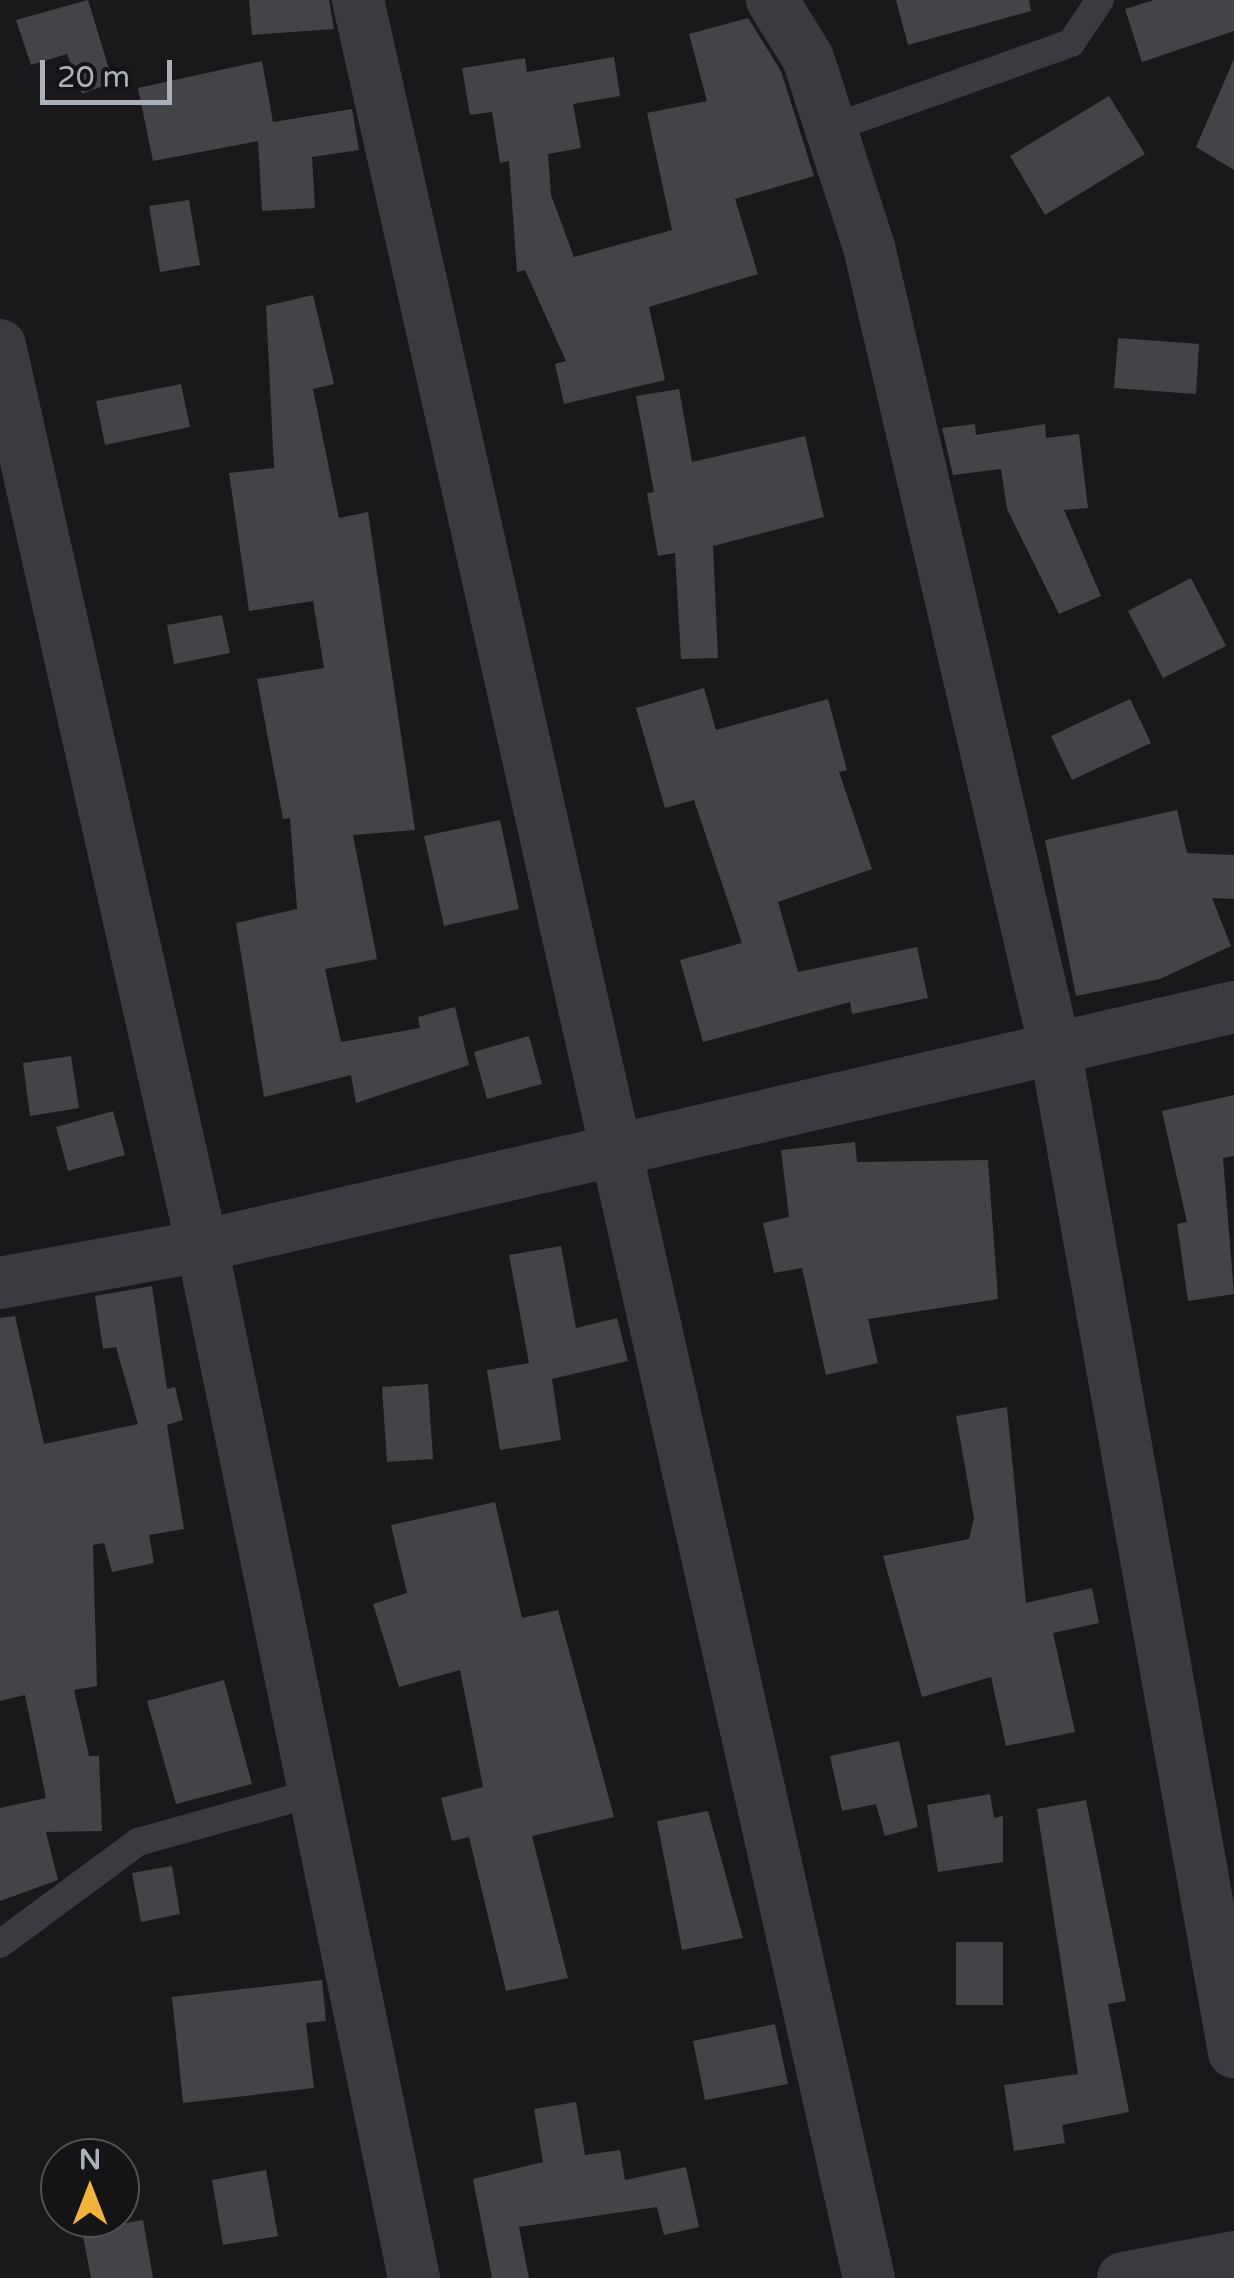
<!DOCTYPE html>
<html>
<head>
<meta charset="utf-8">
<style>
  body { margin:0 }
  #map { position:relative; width:1234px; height:2278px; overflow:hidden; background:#19191b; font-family:"Varela Round",sans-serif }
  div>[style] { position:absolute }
  .building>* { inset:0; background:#434448 }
  .service>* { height:28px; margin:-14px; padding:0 14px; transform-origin:14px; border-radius:14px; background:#3a3b40 }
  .minor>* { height:52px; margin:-26px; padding:0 26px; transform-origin:26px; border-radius:26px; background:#3a3b40 }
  span { translate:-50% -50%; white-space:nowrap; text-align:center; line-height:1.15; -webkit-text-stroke:10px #141416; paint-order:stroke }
  .north { position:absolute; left:40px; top:2138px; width:100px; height:100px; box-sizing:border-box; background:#141416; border:2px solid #505258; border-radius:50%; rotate:0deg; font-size:28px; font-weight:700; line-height:40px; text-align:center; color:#abb0bb }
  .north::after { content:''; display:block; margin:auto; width:35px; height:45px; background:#f3b238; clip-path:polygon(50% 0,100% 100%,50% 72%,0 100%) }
  .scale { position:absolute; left:40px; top:60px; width:132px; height:45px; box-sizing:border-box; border:5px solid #abb0bb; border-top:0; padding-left:12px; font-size:30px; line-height:35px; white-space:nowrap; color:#abb0bb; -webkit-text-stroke:8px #141416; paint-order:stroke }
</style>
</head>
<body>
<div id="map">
  <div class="building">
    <div style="clip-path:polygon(88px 0,113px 82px,82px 94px,67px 54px,31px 65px,16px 20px)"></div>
    <div style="clip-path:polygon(249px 0,329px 0,334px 29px,252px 35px)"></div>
    <div style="clip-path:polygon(896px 0,1029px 0,1031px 11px,908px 45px)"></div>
    <div style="clip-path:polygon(1154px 0,1234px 0,1234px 31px,1142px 62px,1125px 9px)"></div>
    <div style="clip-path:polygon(748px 18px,781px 71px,814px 176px,735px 199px,758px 274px,649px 307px,665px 380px,564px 404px,555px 364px,566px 361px,525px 270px,517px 272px,509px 161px,500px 163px,492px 112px,470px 115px,462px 68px,525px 58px,527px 72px,614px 57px,620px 96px,573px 104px,581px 148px,548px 154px,551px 195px,574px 257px,672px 230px,647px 113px,707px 101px,689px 34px)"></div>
    <div style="clip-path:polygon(1234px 59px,1234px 170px,1196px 147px)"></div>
    <div style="clip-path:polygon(262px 61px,273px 122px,352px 109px,359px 150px,312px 157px,315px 208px,262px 211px,258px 141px,153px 161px,138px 88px)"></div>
    <div style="clip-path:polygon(1109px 96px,1145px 154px,1045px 215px,1010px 156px)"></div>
    <div style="clip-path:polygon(189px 200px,200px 265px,160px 272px,149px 206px)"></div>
    <div style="clip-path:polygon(313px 295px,334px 384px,313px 389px,339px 518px,368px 512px,415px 830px,353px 835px,377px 959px,325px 969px,341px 1042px,420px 1028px,418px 1017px,455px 1007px,469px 1065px,356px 1103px,351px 1075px,264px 1097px,236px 923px,297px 909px,290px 818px,283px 819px,257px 679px,324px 668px,313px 601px,249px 611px,229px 473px,274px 468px,266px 306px)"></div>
    <div style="clip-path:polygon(1118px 338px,1199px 344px,1196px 394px,1114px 388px)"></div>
    <div style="clip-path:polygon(181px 384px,190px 427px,105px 445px,96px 401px)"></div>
    <div style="clip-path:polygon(679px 389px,692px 462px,805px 436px,824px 517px,713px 546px,718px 658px,681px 659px,675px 553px,658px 556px,647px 493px,654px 492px,636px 396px)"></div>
    <div style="clip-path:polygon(975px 424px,976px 435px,1045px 424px,1046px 438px,1079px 434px,1088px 508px,1064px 510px,1101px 596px,1059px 614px,1007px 509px,1001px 469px,953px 475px,942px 428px)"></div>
    <div style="clip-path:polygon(1191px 578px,1226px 646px,1163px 678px,1128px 611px)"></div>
    <div style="clip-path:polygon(222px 615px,230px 653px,174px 664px,167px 625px)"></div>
    <div style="clip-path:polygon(704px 688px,716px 730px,828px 699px,847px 770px,839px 772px,872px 869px,778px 902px,798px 972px,917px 947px,928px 998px,852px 1014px,850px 1002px,703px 1042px,680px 960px,742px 943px,694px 800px,665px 808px,636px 708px)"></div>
    <div style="clip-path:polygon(1130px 699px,1151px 743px,1072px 780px,1051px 736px)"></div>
    <div style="clip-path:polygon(1177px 810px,1187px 853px,1234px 855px,1234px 899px,1212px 898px,1231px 946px,1160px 979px,1076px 996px,1045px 840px)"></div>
    <div style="clip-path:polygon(500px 820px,519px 909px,444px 926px,424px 836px)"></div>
    <div style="clip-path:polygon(529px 1036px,542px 1084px,487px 1099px,474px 1052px)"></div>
    <div style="clip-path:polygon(71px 1056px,79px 1108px,30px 1116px,23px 1063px)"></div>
    <div style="clip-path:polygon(1234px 1095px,1234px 1156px,1223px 1158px,1234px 1294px,1188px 1301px,1177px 1224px,1187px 1222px,1162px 1111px)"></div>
    <div style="clip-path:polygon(113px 1111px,125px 1155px,68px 1171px,56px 1127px)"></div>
    <div style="clip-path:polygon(855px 1142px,857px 1162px,988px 1160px,998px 1299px,868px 1319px,878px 1363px,826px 1375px,802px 1268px,774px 1273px,763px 1223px,789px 1217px,781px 1150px)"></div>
    <div style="clip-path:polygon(561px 1246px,576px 1328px,617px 1318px,628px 1361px,552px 1379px,561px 1440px,500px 1450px,487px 1370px,529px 1363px,509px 1255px)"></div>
    <div style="clip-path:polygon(152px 1286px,167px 1389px,175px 1387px,183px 1420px,167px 1425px,184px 1529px,149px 1535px,154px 1563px,112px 1572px,104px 1543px,93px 1545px,97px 1686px,74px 1690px,89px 1756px,99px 1756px,102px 1831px,46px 1832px,58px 1880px,0 1901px,0 1808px,46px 1798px,25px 1695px,0 1701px,0 1318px,15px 1316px,44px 1444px,138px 1424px,116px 1347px,103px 1349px,95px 1296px)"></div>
    <div style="clip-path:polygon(428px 1384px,433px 1459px,387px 1462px,382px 1387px)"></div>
    <div style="clip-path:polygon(1007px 1407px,1026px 1603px,1092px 1588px,1099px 1623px,1053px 1633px,1075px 1732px,1006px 1746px,991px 1677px,922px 1697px,883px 1556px,969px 1539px,974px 1518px,956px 1416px)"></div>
    <div style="clip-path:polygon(495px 1502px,522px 1618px,558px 1610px,614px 1817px,532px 1836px,568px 1978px,506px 1991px,469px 1837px,452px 1841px,441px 1798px,483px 1787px,460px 1670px,399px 1687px,373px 1604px,407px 1593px,391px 1525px)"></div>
    <div style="clip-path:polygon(224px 1680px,252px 1784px,176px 1804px,147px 1701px)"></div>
    <div style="clip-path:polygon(899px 1741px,918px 1827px,885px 1836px,876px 1804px,842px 1811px,830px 1756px)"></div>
    <div style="clip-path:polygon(990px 1794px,994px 1818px,1003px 1816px,1003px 1862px,938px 1872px,927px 1805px)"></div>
    <div style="clip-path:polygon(1086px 1800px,1126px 2001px,1108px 2004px,1129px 2112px,1062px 2125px,1065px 2143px,1014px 2151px,1004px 2085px,1078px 2074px,1037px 1809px)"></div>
    <div style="clip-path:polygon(708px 1811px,743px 1938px,682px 1950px,657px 1821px)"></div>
    <div style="clip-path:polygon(172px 1866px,180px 1914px,141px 1922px,132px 1873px)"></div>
    <div style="clip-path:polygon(956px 1942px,1003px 1942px,1003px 2005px,956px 2005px)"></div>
    <div style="clip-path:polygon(322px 1980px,326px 2021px,306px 2023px,314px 2088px,183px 2103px,172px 1997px)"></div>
    <div style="clip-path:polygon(775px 2024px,788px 2084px,705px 2100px,693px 2041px)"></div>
    <div style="clip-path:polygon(576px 2102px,585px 2155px,620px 2150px,625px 2180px,686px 2167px,699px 2227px,664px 2235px,657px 2207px,519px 2227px,529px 2278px,492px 2278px,473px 2179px,543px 2162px,534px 2109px)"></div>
    <div style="clip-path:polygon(266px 2170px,278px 2236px,223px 2245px,212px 2180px)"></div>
    <div style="clip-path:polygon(143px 2220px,153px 2278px,91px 2278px,82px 2231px)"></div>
  </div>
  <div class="service">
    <div style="left:835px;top:127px;width:251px;rotate:-19.6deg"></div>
    <div style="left:1071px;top:43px;width:52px;rotate:-56deg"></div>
    <div style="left:0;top:1944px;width:172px;rotate:-36.5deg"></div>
    <div style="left:138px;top:1842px;width:182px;rotate:-15.6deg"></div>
  </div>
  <div class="minor">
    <div style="left:358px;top:0;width:2335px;rotate:77.36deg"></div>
    <div style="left:772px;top:0;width:68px;rotate:58.2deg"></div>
    <div style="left:808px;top:58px;width:199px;rotate:72.1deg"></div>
    <div style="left:869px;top:247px;width:827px;rotate:76.94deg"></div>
    <div style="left:1056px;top:1053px;width:1015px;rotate:79.9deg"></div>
    <div style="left:0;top:345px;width:923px;rotate:77.36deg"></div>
    <div style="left:202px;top:1246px;width:1054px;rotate:78.39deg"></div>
    <div style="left:0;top:1283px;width:205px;rotate:-10.4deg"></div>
    <div style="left:202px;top:1246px;width:1059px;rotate:-13.04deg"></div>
    <div style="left:1123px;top:2278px;width:113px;rotate:-10.7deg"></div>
  </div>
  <div class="north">N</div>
  <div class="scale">20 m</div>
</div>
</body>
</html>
